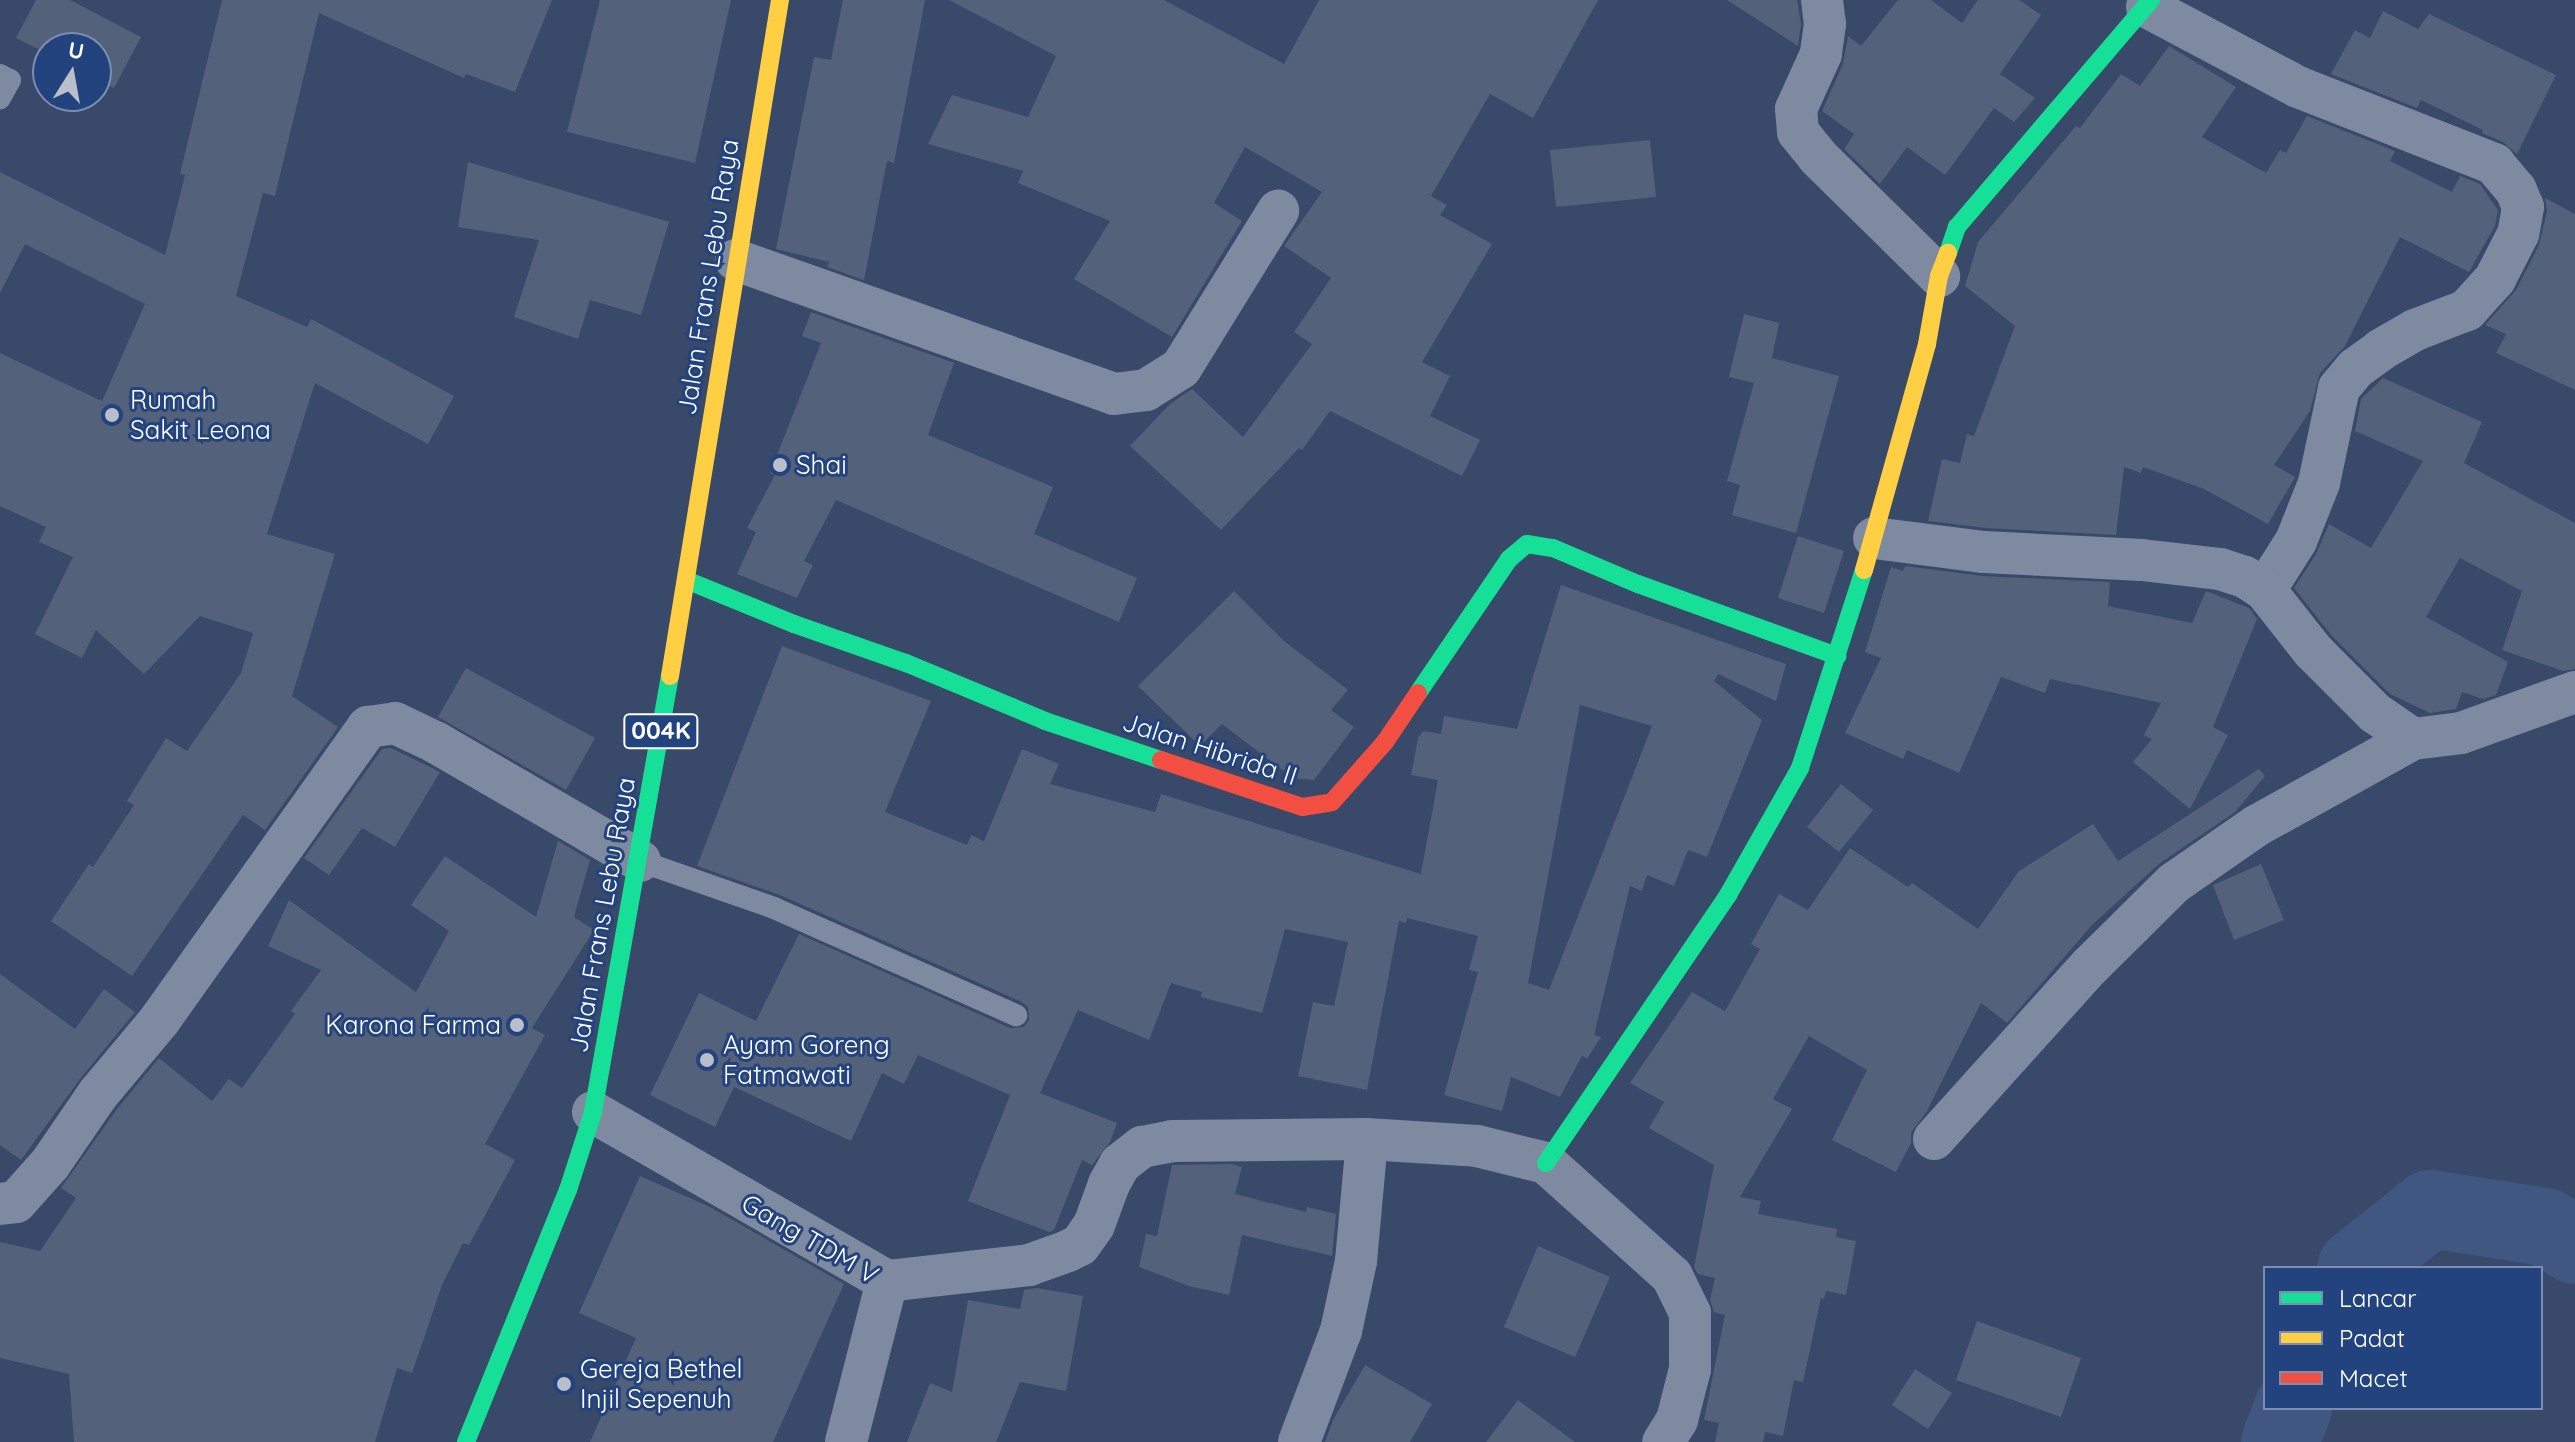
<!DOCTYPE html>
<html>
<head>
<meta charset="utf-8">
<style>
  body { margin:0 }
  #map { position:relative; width:2575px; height:1442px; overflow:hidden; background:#384969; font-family:Quicksand,sans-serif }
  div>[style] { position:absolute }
  .river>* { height:78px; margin:-39px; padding:0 39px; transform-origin:39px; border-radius:39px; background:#3f5781 }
  .building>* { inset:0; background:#53617b }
  .lane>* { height:22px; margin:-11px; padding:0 11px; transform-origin:11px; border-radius:11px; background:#7d8aa0 }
  .street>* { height:42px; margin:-21px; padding:0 21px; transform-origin:21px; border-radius:21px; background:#7d8aa0 }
  .fast>* { height:18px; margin:-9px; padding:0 9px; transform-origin:9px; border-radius:9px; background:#16e098 }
  .slow>* { height:18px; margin:-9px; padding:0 9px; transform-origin:9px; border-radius:9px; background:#ffcf43 }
  .jam>* { height:18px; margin:-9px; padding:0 9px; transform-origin:9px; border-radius:9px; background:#f24e42 }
  .dots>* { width:22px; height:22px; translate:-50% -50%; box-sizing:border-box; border:4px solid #23437e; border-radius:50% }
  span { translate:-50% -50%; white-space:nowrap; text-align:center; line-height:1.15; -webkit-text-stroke:6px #23437e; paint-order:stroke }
  .shield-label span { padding:2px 6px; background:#23437e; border:2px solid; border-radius:6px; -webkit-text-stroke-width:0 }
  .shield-label { font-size:24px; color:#fff; font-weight:700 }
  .street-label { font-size:26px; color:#fff }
  .poi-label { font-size:26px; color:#fff }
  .left { translate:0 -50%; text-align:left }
  .right { translate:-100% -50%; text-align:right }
  .legend { position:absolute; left:2263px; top:1266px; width:280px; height:144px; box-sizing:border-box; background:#23437e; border:2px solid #7b8eb2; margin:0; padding:10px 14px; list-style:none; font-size:24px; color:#fff }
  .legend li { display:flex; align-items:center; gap:16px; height:40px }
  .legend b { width:40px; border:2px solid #7b8eb2 }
  .north { position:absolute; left:32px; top:32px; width:80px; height:80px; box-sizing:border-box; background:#23437e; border:2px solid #7b8eb2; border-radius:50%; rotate:11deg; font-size:22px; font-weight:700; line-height:32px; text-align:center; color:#fff }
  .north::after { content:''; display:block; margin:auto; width:28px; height:36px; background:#b9bfca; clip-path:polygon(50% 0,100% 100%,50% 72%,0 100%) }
</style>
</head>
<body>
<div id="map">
  <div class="river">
    <div style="left:2356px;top:1268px;width:95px;rotate:-38.6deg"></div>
    <div style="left:2430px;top:1209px;width:116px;rotate:8.9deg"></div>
    <div style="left:2545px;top:1227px;width:35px;rotate:31deg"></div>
    <div style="left:2280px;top:1442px;width:36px;rotate:-69deg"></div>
  </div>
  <div class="building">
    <div style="clip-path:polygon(36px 0,70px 0,141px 37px,114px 88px,96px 79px,96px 48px,48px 48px,48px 54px,16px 38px)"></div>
    <div style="clip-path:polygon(222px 0,552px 0,515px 92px,466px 74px,464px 78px,319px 13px,275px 196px,263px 193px,236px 296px,307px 327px,311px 319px,454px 396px,428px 444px,315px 383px,267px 534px,335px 554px,292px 696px,338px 727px,265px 830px,243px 815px,132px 976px,51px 921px,89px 864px,93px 867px,134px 805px,127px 801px,166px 738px,187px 751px,241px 673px,253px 633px,200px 616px,144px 674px,96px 630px,82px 658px,35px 634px,73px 557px,39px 542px,46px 527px,0 506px,0 353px,102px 401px,145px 304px,25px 244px,0 293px,0 172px,165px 255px,185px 175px,180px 174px)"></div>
    <div style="clip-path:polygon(600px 0,731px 0,695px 163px,567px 132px)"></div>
    <div style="clip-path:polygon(843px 0,925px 0,894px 163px,887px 161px,864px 280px,827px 267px,829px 262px,776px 249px,814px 57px,831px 60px)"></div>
    <div style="clip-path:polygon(949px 0,1164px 0,1284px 64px,1319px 0,1598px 0,1533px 118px,1490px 94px,1431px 196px,1447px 205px,1440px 215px,1492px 244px,1422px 362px,1450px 376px,1430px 416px,1480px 440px,1462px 476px,1330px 411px,1302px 450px,1299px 448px,1221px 530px,1130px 446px,1170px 404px,1192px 389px,1243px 437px,1312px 344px,1294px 332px,1331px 278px,1284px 246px,1322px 192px,1245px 147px,1214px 203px,1242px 221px,1172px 337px,1074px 279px,1110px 221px,1018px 183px,1023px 171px,928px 144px,952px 95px,1028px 117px,1056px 56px)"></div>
    <div style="clip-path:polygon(1727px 0,1797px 0,1801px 24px,1798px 46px)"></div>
    <div style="clip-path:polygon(1898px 0,1931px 0,1962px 23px,1978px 0,2019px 0,2041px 15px,2000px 74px,2035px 98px,2014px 122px,1994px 108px,1945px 175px,1907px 147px,1880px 184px,1844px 149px,1854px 134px,1822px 111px,1843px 64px,1848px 36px,1861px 46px)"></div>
    <div style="clip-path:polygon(2383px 11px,2418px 29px,2429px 14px,2556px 75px,2517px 154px,2503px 142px,2482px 133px,2483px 130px,2421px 100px,2417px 108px,2331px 74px,2355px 30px,2370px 38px)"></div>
    <div style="clip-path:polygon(2169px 46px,2236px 87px,2202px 137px,2266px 173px,2280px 150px,2286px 153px,2307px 116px,2395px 151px,2390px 161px,2452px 192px,2460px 176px,2480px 184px,2498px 210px,2495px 226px,2469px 272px,2400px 237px,2345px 346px,2320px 373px,2310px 411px,2274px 465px,2295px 477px,2268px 524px,2204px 489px,2143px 467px,2141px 473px,2124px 467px,2116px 535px,1986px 528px,1928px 521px,1942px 459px,1960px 463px,1967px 434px,1974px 436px,2015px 326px,1965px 286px,1978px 242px,2076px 126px,2080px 128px,2121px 74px,2140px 86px)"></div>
    <div style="clip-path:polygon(1650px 140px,1656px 197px,1556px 207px,1550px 150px)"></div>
    <div style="clip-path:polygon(468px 162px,669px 222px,641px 315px,590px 300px,578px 339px,514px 317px,539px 240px,458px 227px)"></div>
    <div style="clip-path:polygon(2545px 198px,2575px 214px,2575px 390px,2496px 353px,2506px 334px,2485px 325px,2516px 290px,2539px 245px,2547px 211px)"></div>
    <div style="clip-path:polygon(811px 312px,954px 363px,928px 435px,1053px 487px,1034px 534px,1137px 578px,1119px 622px,836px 500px,804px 561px,813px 565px,797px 598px,737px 574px,756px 532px,747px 528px,775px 475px,770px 473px,821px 343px,802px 336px)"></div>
    <div style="clip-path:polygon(1744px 314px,1779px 323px,1772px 358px,1839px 376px,1796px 533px,1732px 515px,1740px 485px,1727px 481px,1754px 383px,1729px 377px)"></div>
    <div style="clip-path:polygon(2383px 378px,2482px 422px,2464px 463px,2575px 523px,2575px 669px,2563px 671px,2502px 650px,2522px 591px,2460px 558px,2426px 617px,2508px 662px,2496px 695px,2483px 699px,2462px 692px,2456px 709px,2430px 713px,2390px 694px,2331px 635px,2294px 588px,2316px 554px,2329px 524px,2371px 548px,2423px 461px,2355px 431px,2361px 399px)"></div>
    <div style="clip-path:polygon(1798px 536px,1844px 551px,1824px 613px,1778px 598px)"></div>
    <div style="clip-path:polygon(1905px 566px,1983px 576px,2110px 582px,2108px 606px,2192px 623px,2206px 591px,2249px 608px,2257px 619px,2213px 727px,2228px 735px,2190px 809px,2133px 762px,2152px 739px,2144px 735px,2161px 703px,2050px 679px,2045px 693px,2001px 677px,1959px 773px,1907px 750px,1903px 759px,1845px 733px,1881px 658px,1865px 652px,1891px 567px,1903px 571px)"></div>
    <div style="clip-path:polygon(evenodd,1561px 585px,1786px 664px,1776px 701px,1718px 674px,1714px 681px,1762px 720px,1707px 857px,1688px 850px,1674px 886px,1647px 875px,1642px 891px,1630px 886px,1594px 1035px,1601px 1037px,1587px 1059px,1582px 1056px,1560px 1097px,1511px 1077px,1502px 1111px,1444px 1095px,1478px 972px,1469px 970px,1478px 936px,1407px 918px,1406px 923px,1399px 921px,1367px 1090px,1298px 1076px,1313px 1002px,1334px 1006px,1348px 942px,1285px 929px,1262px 1013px,1201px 997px,1202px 992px,1171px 983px,1149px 1040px,1078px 1010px,1040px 1093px,1117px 1123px,1110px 1142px,1092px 1165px,1082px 1160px,1054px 1230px,1049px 1232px,968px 1201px,1010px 1095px,918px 1055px,904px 1084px,882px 1073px,851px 1141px,734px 1087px,715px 1127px,650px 1095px,699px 993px,756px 1021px,799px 934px,1010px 1028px,1024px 1027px,1029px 1020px,1028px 1007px,1022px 1002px,780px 895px,697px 866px,782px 646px,931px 701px,885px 812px,967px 845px,971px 835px,984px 841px,1022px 749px,1059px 764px,1050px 784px,1155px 812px,1161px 794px,1424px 875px,1421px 873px,1438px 780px,1411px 775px,1418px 738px,1423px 731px,1441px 734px,1444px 716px,1517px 729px,1561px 585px,1580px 705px,1652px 726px,1549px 990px,1528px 983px,1580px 705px)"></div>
    <div style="clip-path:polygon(1234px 591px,1284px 641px,1348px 690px,1331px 710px,1354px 727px,1314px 780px,1293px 778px,1222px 724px,1200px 746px,1138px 686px)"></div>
    <div style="clip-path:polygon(466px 668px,595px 738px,566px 790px,438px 717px)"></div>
    <div style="clip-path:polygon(391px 748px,440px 772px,395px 847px,362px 828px,329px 875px,304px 858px,382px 749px)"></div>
    <div style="clip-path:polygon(2259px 769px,2265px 776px,2235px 812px,2160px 863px,2092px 925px,2007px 1023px,1981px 1003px,1927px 1111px,1911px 1133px,1911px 1143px,1896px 1172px,1832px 1140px,1867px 1070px,1809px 1036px,1773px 1099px,1792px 1109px,1740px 1197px,1761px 1201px,1758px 1214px,1837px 1229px,1836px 1237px,1856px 1241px,1846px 1295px,1826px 1291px,1824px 1299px,1821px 1298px,1803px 1382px,1794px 1380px,1783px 1436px,1765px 1432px,1763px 1442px,1715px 1442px,1719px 1423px,1704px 1420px,1725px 1315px,1714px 1312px,1710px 1300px,1715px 1278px,1698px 1274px,1694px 1267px,1714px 1165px,1649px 1128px,1664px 1102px,1630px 1083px,1692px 992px,1725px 1011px,1760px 949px,1751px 944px,1779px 894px,1808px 910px,1850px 848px,1908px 887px,1912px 883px,1978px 929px,2019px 871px,2093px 824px,2118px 861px)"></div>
    <div style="clip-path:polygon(1841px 784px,1873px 810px,1839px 852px,1807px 827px)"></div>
    <div style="clip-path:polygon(558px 841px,590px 860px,574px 917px,594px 930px,532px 1028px,545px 1035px,485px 1144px,515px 1160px,469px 1245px,463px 1243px,442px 1285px,412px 1373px,397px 1368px,375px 1442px,74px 1442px,69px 1374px,0 1358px,0 1242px,40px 1251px,76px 1198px,61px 1188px,117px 1109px,159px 1058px,212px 1101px,229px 1079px,242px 1088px,295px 1014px,291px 1011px,321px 970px,268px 946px,289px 900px,416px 992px,449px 931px,411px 905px,445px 856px,536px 917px)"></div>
    <div style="clip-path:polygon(2261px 864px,2284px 920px,2234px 940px,2213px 885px)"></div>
    <div style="clip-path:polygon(0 974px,75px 1029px,104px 989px,135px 1012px,80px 1079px,21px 1160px,0 1145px)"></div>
    <div style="clip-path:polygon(1231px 1164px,1242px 1167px,1235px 1194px,1306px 1212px,1307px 1207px,1336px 1214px,1332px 1256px,1242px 1235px,1229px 1295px,1189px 1286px,1139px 1267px,1146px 1234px,1157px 1236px,1172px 1165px)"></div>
    <div style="clip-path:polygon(640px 1176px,710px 1207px,844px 1284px,773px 1442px,590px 1442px,636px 1338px,579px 1313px)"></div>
    <div style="clip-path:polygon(1538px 1246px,1610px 1277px,1575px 1357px,1504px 1327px)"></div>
    <div style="clip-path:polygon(1037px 1288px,1083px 1296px,1066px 1391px,1020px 1382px,996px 1442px,907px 1442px,930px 1383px,952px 1392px,968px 1300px,1020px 1309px,1024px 1290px)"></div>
    <div style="clip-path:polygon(1977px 1321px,2081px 1358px,2061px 1417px,1956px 1380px)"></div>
    <div style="clip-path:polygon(1365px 1365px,1432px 1404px,1410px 1442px,1325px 1442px,1333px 1420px)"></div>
    <div style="clip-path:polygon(1915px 1369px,1952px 1393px,1928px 1429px,1892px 1405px)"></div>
    <div style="clip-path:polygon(1518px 1400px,1575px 1442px,1486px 1442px)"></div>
  </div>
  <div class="lane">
    <div style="left:0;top:75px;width:11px;rotate:27deg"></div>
    <div style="left:10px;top:80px;width:21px;rotate:119deg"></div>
    <div style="left:640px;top:861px;width:142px;rotate:19.3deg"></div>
    <div style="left:774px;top:908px;width:265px;rotate:23.9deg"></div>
  </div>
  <div class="street">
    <div style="left:1822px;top:0;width:24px;rotate:83deg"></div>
    <div style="left:1825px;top:24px;width:30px;rotate:98deg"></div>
    <div style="left:1821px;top:54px;width:60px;rotate:114.4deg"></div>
    <div style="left:1796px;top:109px;width:23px;rotate:85deg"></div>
    <div style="left:1798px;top:132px;width:32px;rotate:51deg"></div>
    <div style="left:1818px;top:157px;width:170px;rotate:44.5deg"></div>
    <div style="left:2147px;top:7px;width:171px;rotate:27.9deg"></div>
    <div style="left:2298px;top:87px;width:211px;rotate:21.4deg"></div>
    <div style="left:2494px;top:164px;width:34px;rotate:50deg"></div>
    <div style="left:2516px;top:190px;width:18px;rotate:68deg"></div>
    <div style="left:2523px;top:207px;width:27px;rotate:100deg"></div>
    <div style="left:2518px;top:234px;width:51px;rotate:117.1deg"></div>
    <div style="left:2495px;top:279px;width:42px;rotate:132.1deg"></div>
    <div style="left:2467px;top:310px;width:56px;rotate:159deg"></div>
    <div style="left:2415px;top:330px;width:39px;rotate:150deg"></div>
    <div style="left:2381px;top:350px;width:32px;rotate:144deg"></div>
    <div style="left:2355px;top:369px;width:25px;rotate:130deg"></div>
    <div style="left:2339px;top:388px;width:97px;rotate:101.9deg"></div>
    <div style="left:2319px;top:483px;width:62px;rotate:111.6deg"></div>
    <div style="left:2296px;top:541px;width:58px;rotate:122.3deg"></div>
    <div style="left:736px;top:260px;width:401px;rotate:19.5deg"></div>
    <div style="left:1114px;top:394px;width:32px;rotate:-7deg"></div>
    <div style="left:1146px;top:390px;width:41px;rotate:-32.2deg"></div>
    <div style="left:1181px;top:368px;width:185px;rotate:-58.3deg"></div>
    <div style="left:1874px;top:538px;width:111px;rotate:7.3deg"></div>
    <div style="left:1984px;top:552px;width:158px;rotate:2.9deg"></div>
    <div style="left:2142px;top:560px;width:79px;rotate:6.6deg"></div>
    <div style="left:2220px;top:569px;width:26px;rotate:18deg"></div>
    <div style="left:2245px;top:577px;width:24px;rotate:33deg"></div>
    <div style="left:2265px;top:590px;width:78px;rotate:51.8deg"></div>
    <div style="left:2313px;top:651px;width:88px;rotate:45deg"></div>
    <div style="left:2375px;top:713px;width:46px;rotate:34.4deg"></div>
    <div style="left:2413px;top:739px;width:48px;rotate:-7.1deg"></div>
    <div style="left:2461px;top:733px;width:121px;rotate:-19.8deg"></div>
    <div style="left:593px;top:1112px;width:339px;rotate:29.9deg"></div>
    <div style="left:1934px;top:1139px;width:233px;rotate:-48deg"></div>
    <div style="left:2090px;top:966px;width:118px;rotate:-44.7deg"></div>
    <div style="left:2174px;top:883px;width:100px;rotate:-34.8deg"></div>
    <div style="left:2256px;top:826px;width:179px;rotate:-29deg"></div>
    <div style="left:0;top:1204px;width:16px;rotate:-7deg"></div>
    <div style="left:16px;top:1202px;width:51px;rotate:-48.2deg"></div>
    <div style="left:50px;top:1164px;width:85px;rotate:-55.6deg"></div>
    <div style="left:98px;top:1094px;width:95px;rotate:-50.1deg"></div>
    <div style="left:159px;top:1021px;width:361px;rotate:-54.6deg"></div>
    <div style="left:368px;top:727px;width:27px;rotate:-8deg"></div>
    <div style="left:395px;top:723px;width:44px;rotate:25.4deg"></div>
    <div style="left:435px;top:742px;width:237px;rotate:30.1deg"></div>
    <div style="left:887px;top:1281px;width:143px;rotate:-6.4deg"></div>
    <div style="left:1029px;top:1265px;width:41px;rotate:-19.7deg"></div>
    <div style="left:1068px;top:1251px;width:13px;rotate:-27deg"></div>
    <div style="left:1080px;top:1245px;width:24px;rotate:-55deg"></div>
    <div style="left:1094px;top:1225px;width:44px;rotate:-69.9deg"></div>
    <div style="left:1109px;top:1184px;width:23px;rotate:-61deg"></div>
    <div style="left:1120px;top:1164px;width:28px;rotate:-38deg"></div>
    <div style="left:1142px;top:1147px;width:31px;rotate:-11deg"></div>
    <div style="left:1172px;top:1141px;width:195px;rotate:-0.6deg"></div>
    <div style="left:1367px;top:1139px;width:110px;rotate:3.6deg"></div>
    <div style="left:1477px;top:1146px;width:71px;rotate:13.8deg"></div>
    <div style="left:1546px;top:1163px;width:169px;rotate:41.9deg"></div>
    <div style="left:1672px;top:1276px;width:41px;rotate:64.1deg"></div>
    <div style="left:1690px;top:1313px;width:56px;rotate:90deg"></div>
    <div style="left:1690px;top:1369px;width:53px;rotate:104.3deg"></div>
    <div style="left:1677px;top:1420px;width:26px;rotate:122deg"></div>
    <div style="left:846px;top:1442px;width:166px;rotate:-75.7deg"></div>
    <div style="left:1299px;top:1442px;width:119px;rotate:-69.3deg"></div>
    <div style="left:1341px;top:1331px;width:72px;rotate:-77.9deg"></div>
    <div style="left:1356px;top:1261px;width:122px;rotate:-84.8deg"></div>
  </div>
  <div class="fast">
    <div style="left:1948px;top:253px;width:28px;rotate:-71deg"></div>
    <div style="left:1957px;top:227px;width:299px;rotate:-49.5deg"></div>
    <div style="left:686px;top:580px;width:117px;rotate:22.2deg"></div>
    <div style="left:794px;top:624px;width:119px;rotate:19.2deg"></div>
    <div style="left:906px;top:663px;width:151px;rotate:22.6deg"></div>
    <div style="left:1045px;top:721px;width:122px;rotate:18.6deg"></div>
    <div style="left:1418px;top:693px;width:162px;rotate:-55.8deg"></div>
    <div style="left:1509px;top:559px;width:23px;rotate:-40deg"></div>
    <div style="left:1527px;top:544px;width:26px;rotate:9deg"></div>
    <div style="left:1553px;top:548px;width:92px;rotate:23deg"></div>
    <div style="left:1638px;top:584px;width:212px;rotate:19.9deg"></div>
    <div style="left:1546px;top:1163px;width:324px;rotate:-55.8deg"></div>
    <div style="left:1728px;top:895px;width:146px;rotate:-60.4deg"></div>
    <div style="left:1800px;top:768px;width:208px;rotate:-72.1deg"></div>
    <div style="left:466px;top:1442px;width:272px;rotate:-68deg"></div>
    <div style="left:568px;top:1190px;width:82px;rotate:-72.2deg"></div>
    <div style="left:593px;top:1112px;width:443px;rotate:-80deg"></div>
  </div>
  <div class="slow">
    <div style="left:1864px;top:570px;width:235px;rotate:-74.4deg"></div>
    <div style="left:1927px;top:344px;width:69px;rotate:-80deg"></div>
    <div style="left:1939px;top:276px;width:25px;rotate:-69deg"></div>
    <div style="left:670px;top:676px;width:685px;rotate:-80.76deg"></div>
  </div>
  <div class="jam">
    <div style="left:1161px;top:760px;width:149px;rotate:18.4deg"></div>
    <div style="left:1302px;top:807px;width:30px;rotate:-9deg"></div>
    <div style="left:1332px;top:802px;width:80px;rotate:-48.5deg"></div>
    <div style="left:1385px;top:742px;width:59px;rotate:-56deg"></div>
  </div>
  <div class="dots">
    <div style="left:112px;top:415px;background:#b9bfca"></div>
    <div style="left:780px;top:465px;background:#b9bfca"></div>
    <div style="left:517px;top:1025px;background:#b9bfca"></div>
    <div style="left:707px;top:1060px;background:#b9bfca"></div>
    <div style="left:564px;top:1384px;background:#b9bfca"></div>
  </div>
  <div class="shield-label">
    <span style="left:661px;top:731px">004K</span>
  </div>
  <div class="street-label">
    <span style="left:708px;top:277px;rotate:-81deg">Jalan Frans Lebu Raya</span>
    <span style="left:1210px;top:749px;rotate:18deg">Jalan Hibrida II</span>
    <span style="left:602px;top:915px;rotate:-80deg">Jalan Frans Lebu Raya</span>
    <span style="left:810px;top:1239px;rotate:30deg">Gang TDM V</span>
  </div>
  <div class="poi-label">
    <span class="left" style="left:130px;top:415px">Rumah<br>Sakit Leona</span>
    <span class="left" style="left:796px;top:465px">Shai</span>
    <span class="right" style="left:501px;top:1025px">Karona Farma</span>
    <span class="left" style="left:723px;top:1060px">Ayam Goreng<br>Fatmawati</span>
    <span class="left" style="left:580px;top:1384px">Gereja Bethel<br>Injil Sepenuh</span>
  </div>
  <ul class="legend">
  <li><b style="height:10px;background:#16e098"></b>Lancar</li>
  <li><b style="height:10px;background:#ffcf43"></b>Padat</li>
  <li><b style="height:10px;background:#f24e42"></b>Macet</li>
  </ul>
  <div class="north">U</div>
</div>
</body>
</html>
